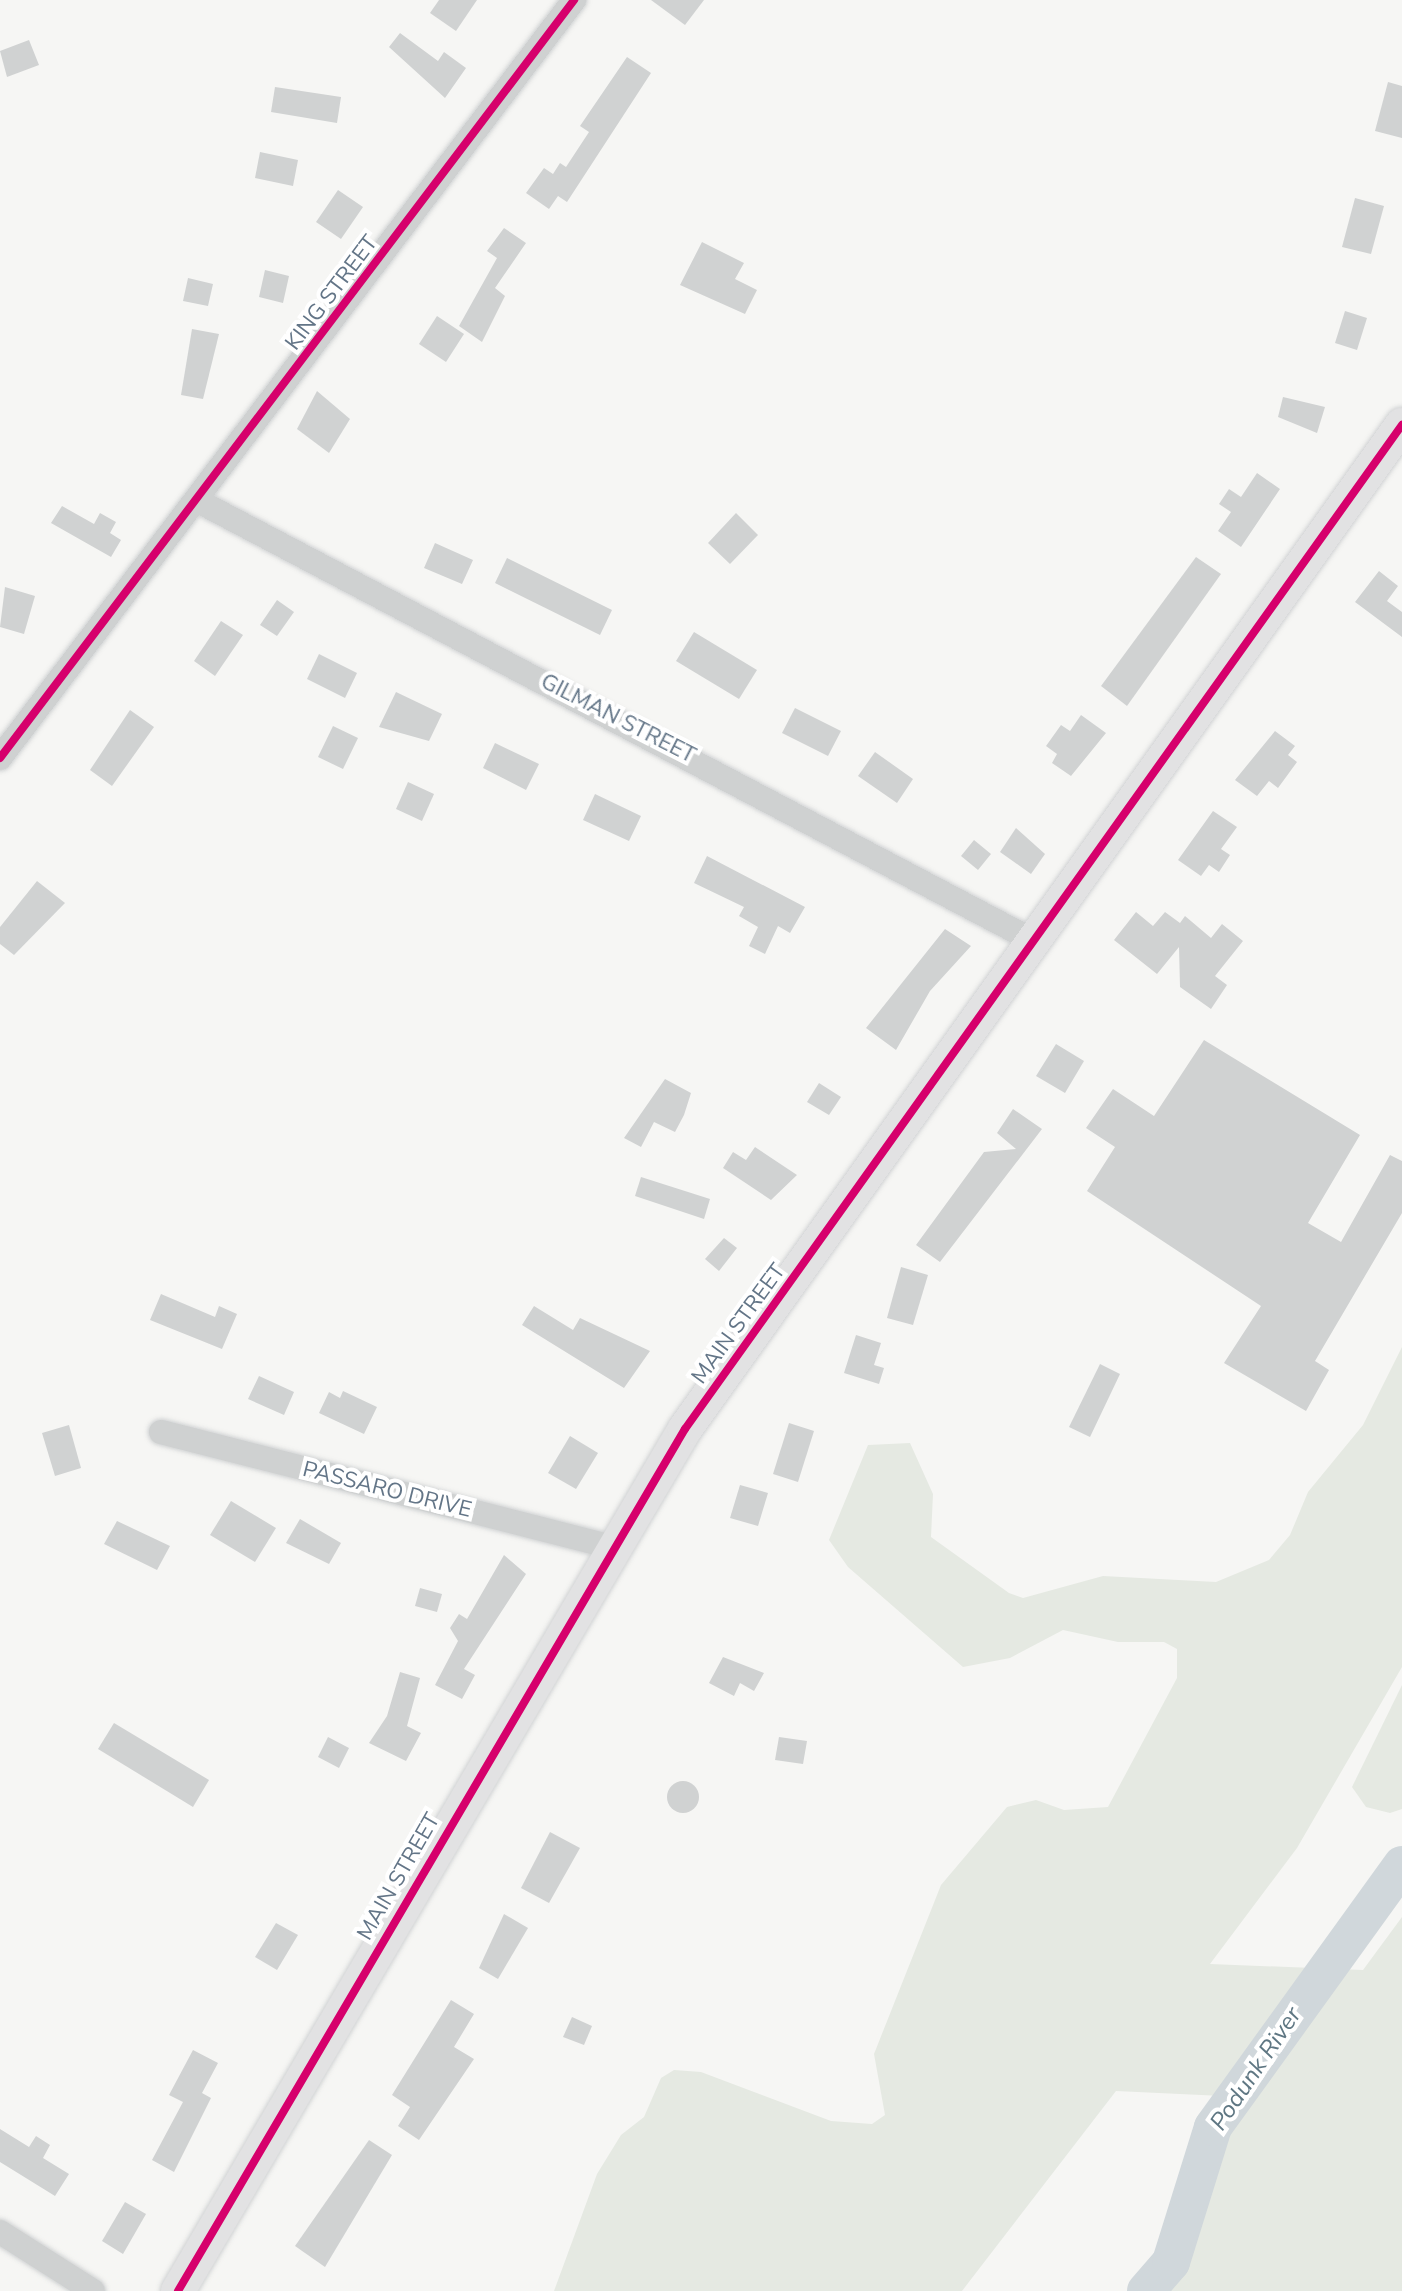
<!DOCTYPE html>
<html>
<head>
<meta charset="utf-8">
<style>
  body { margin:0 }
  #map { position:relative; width:1402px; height:2291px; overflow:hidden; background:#f6f6f4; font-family:"Nunito Sans",sans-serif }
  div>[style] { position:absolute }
  .green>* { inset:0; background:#e5e9e2 }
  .river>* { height:38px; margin:-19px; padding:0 19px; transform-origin:19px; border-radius:19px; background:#d0d7db }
  .building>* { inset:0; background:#d0d2d2 }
  .round { border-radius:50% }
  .roads { filter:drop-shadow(0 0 2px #d1d3d4) drop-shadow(0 0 2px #d1d3d4) }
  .street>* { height:24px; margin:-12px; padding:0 12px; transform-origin:12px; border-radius:12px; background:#cfd1d1 }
  .secondary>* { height:34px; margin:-17px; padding:0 17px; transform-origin:17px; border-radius:17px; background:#e2e2e3 }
  .cycleway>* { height:8px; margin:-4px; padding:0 4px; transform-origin:4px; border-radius:4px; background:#d6006c }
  span { translate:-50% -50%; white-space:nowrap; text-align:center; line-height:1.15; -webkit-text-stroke:8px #fff; paint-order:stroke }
  .street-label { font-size:22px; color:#637587 }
  .water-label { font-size:24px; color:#5f7783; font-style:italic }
</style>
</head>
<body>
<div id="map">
  <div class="green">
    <div style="clip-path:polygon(1402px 1347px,1402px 1667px,1297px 1848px,1210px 1964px,1363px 1970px,1402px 1917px,1402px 2291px,1159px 2291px,1181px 2248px,1201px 2172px,1244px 2097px,1116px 2091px,962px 2291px,554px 2291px,597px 2174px,621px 2135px,644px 2117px,661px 2078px,674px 2070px,701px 2072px,831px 2121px,872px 2124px,885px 2115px,874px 2054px,941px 1885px,1007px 1807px,1036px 1800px,1064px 1810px,1108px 1807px,1177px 1678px,1177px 1649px,1164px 1642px,1118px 1642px,1063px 1630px,1010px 1658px,963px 1667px,848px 1567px,829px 1540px,868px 1445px,910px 1443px,933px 1494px,931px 1537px,1009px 1593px,1023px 1598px,1103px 1576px,1216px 1582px,1269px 1560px,1290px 1535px,1308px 1492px,1363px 1425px)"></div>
    <div style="clip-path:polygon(1402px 1685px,1402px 1809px,1390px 1813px,1366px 1807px,1352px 1787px)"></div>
  </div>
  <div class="river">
    <div style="left:1146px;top:2291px;width:38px;rotate:-49deg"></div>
    <div style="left:1171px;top:2262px;width:141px;rotate:-72.7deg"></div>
    <div style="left:1213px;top:2127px;width:323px;rotate:-54.2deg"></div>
  </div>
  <div class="building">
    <div style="clip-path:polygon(439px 0,477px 0,456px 31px,430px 13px)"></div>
    <div style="clip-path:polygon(651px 0,704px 0,685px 25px)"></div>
    <div style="clip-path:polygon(400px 33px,438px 61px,444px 52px,466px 68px,445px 98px,389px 47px)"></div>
    <div style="clip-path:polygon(29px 40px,39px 65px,7px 77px,0 51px)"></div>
    <div style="clip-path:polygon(627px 57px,651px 73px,567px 202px,558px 196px,549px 209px,526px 193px,544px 168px,553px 174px,560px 163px,566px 167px,589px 132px,580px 126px)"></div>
    <div style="clip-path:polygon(1388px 82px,1402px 86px,1402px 138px,1375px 131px)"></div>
    <div style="clip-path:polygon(275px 87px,341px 97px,337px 123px,271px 112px)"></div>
    <div style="clip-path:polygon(260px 152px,298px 160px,293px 186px,255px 178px)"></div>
    <div style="clip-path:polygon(338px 190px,363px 207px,341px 239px,316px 222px)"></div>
    <div style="clip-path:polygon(1355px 198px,1384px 206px,1371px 254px,1342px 247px)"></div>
    <div style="clip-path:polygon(504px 228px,526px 243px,495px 288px,505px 296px,482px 342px,459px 326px,497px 258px,487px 251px)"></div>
    <div style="clip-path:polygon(702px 242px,744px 263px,735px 279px,757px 290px,745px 314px,680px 285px)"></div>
    <div style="clip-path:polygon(265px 270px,289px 276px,283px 303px,259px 297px)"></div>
    <div style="clip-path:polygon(188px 278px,213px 284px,208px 306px,183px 301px)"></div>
    <div style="clip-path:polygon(1345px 311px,1367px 318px,1357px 350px,1335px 343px)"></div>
    <div style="clip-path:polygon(437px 316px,464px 334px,446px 362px,419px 344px)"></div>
    <div style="clip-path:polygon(192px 329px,219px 334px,203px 399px,181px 395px)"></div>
    <div style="clip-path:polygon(317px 391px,350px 419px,329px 453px,297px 429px)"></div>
    <div style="clip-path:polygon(1283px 397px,1325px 407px,1317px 433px,1278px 417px)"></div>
    <div style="clip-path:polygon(1257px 473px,1280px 489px,1241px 547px,1218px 531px,1231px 512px,1219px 504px,1229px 489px,1241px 497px)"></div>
    <div style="clip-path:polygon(62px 506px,94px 524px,100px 513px,116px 522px,110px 533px,121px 540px,111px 557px,51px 523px)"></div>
    <div style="clip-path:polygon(736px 513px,758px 535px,730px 564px,708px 543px)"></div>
    <div style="clip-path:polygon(435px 543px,473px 560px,462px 584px,424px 568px)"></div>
    <div style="clip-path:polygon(1196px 557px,1221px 574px,1127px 706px,1101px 686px)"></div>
    <div style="clip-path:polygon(507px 558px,612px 610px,600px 635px,495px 583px)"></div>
    <div style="clip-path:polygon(1379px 571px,1398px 586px,1387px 601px,1402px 612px,1402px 637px,1355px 602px)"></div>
    <div style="clip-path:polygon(5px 587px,35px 596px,24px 634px,0 627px)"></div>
    <div style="clip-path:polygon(277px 600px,294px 612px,277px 636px,260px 625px)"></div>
    <div style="clip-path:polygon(221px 621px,243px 635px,215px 676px,194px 661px)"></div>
    <div style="clip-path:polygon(694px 632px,757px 670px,739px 699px,676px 661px)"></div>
    <div style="clip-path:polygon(319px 654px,357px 673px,345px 698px,307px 679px)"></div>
    <div style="clip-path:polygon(396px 692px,442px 714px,429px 741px,379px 727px)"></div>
    <div style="clip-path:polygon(795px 708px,841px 731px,828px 756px,782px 733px)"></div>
    <div style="clip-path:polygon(130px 710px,154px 727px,112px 786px,90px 770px)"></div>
    <div style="clip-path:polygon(1081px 715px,1106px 733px,1071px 776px,1052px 763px,1057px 754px,1046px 746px,1061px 725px,1070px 731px)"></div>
    <div style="clip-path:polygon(333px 726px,358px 738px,343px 769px,318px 757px)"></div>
    <div style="clip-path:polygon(1275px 731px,1295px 746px,1288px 755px,1297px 762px,1278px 788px,1269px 781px,1257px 796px,1235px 780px)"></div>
    <div style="clip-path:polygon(495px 743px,539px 764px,526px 790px,483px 768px)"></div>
    <div style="clip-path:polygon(875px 752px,913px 779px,897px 803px,858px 776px)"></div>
    <div style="clip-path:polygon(408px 782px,434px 794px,422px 821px,396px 809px)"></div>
    <div style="clip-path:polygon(595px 794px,641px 816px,629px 841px,583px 820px)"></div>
    <div style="clip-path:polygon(1213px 811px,1237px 827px,1221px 849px,1230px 855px,1219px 872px,1209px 865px,1201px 876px,1178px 860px)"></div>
    <div style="clip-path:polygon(1016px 828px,1045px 854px,1031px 874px,1000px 852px)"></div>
    <div style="clip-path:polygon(974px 840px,991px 854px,978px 870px,961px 856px)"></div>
    <div style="clip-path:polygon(707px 856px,805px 907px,790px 933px,778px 926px,765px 954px,749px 946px,758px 927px,739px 916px,744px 907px,694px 883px)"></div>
    <div style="clip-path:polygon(37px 881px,65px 903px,14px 955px,0 944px,0 927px)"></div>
    <div style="clip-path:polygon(1136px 912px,1153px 926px,1165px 912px,1180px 923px,1185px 916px,1211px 938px,1222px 924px,1243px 941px,1215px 976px,1227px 985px,1211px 1009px,1180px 987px,1179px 947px,1157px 974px,1114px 940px)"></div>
    <div style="clip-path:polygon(945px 929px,971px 946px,930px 991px,896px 1050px,866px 1028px)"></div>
    <div style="clip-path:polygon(1204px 1040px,1360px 1135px,1308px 1223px,1341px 1242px,1390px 1155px,1402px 1161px,1402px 1213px,1315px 1361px,1329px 1370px,1306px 1411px,1224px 1363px,1261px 1306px,1087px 1191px,1115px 1147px,1086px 1128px,1113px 1089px,1154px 1116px)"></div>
    <div style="clip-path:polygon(1056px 1044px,1084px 1061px,1065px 1093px,1036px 1076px)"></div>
    <div style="clip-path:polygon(665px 1079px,691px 1093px,684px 1115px,675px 1132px,654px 1122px,641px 1147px,624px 1138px)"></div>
    <div style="clip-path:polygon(819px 1083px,841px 1097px,829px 1115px,807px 1102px)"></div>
    <div style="clip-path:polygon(1013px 1109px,1042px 1129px,940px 1262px,916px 1245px,984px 1152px,1016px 1149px,997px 1133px)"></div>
    <div style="clip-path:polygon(755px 1147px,797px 1175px,771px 1200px,723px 1168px,733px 1152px,746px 1160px)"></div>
    <div style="clip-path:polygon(641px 1177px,710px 1199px,704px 1219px,635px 1196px)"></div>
    <div style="clip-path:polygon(724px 1238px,737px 1248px,719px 1271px,705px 1259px)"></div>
    <div style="clip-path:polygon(901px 1267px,928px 1275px,913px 1325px,887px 1318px)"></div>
    <div style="clip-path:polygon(161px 1294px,215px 1317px,219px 1306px,237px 1314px,222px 1349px,150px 1320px)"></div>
    <div style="clip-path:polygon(534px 1306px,573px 1330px,580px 1318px,650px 1351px,624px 1388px,522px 1325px)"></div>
    <div style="clip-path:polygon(856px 1335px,881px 1343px,874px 1365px,884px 1368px,879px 1384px,844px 1373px)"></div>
    <div style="clip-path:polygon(1100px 1364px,1120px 1374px,1090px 1437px,1069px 1427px)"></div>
    <div style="clip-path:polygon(259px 1376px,294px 1392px,284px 1415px,248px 1399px)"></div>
    <div style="clip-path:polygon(343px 1391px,377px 1407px,364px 1434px,319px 1413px,329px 1392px,340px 1398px)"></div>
    <div style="clip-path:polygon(789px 1423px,814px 1431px,798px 1482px,773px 1474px)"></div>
    <div style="clip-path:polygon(69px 1425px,81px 1468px,55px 1476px,42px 1433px)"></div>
    <div style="clip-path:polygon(570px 1436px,598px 1453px,576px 1489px,548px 1473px)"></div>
    <div style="clip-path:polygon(740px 1485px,768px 1493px,758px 1526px,730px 1518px)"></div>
    <div style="clip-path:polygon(231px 1501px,276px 1528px,255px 1562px,210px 1535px)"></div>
    <div style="clip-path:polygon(300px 1519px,341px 1543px,329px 1564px,286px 1543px)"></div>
    <div style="clip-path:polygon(117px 1521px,170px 1546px,157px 1570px,104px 1544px)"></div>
    <div style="clip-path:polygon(504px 1555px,526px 1574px,464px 1669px,475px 1675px,462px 1699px,435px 1685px,458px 1641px,450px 1628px,459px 1614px,467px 1619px)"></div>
    <div style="clip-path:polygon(420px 1588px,442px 1594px,437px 1612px,415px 1606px)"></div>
    <div style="clip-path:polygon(723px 1657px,764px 1673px,754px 1691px,740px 1683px,734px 1696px,709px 1683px)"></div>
    <div style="clip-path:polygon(400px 1672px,420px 1678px,407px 1726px,421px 1733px,406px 1761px,369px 1743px,387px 1716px)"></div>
    <div style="clip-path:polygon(114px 1723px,209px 1780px,193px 1807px,98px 1749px)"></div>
    <div style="clip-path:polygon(328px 1737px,349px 1748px,339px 1768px,318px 1757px)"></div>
    <div style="clip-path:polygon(779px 1737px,807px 1741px,803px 1764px,775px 1760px)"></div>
    <div class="round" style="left:667px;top:1781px;width:32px;height:32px"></div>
    <div style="clip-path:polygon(550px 1832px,580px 1848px,549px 1903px,521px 1888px)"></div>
    <div style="clip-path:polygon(504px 1914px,528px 1928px,498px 1979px,479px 1968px)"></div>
    <div style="clip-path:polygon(276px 1923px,298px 1935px,277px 1970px,255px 1957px)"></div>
    <div style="clip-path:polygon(451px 2000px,474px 2014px,454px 2047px,474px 2059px,419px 2140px,398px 2126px,410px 2107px,392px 2095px)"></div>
    <div style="clip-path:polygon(572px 2017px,592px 2026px,584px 2045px,563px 2037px)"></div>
    <div style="clip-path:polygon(193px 2050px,218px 2063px,202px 2093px,211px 2098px,174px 2172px,152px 2160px,183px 2102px,169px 2095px)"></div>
    <div style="clip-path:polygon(0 2129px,29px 2147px,36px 2136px,50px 2145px,43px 2158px,69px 2174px,55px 2196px,0 2162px)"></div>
    <div style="clip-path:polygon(369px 2140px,392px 2155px,325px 2267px,295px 2246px)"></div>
    <div style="clip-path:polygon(125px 2202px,146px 2214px,123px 2254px,102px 2241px)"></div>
  </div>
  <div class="roads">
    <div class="street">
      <div style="left:198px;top:501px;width:947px;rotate:27.76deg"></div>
      <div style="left:0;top:758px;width:951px;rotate:-52.86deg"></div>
      <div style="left:161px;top:1432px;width:466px;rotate:14.3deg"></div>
      <div style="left:0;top:2232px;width:110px;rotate:32.4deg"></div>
    </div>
    <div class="secondary">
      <div style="left:178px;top:2291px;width:1000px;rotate:-59.54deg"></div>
      <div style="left:685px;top:1429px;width:1234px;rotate:-54.47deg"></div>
    </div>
  </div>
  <div class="cycleway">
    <div style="left:0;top:758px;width:951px;rotate:-52.86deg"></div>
    <div style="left:178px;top:2291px;width:1000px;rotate:-59.54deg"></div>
    <div style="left:685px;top:1429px;width:1234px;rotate:-54.47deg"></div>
  </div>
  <div class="street-label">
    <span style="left:332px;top:293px;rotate:-53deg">KING STREET</span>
    <span style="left:618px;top:719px;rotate:27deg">GILMAN STREET</span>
    <span style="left:739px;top:1324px;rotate:-54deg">MAIN STREET</span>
    <span style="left:387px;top:1490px;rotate:14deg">PASSARO DRIVE</span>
    <span style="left:399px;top:1877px;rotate:-60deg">MAIN STREET</span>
  </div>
  <div class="water-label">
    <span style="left:1256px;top:2069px;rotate:-56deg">Podunk River</span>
  </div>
</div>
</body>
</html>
